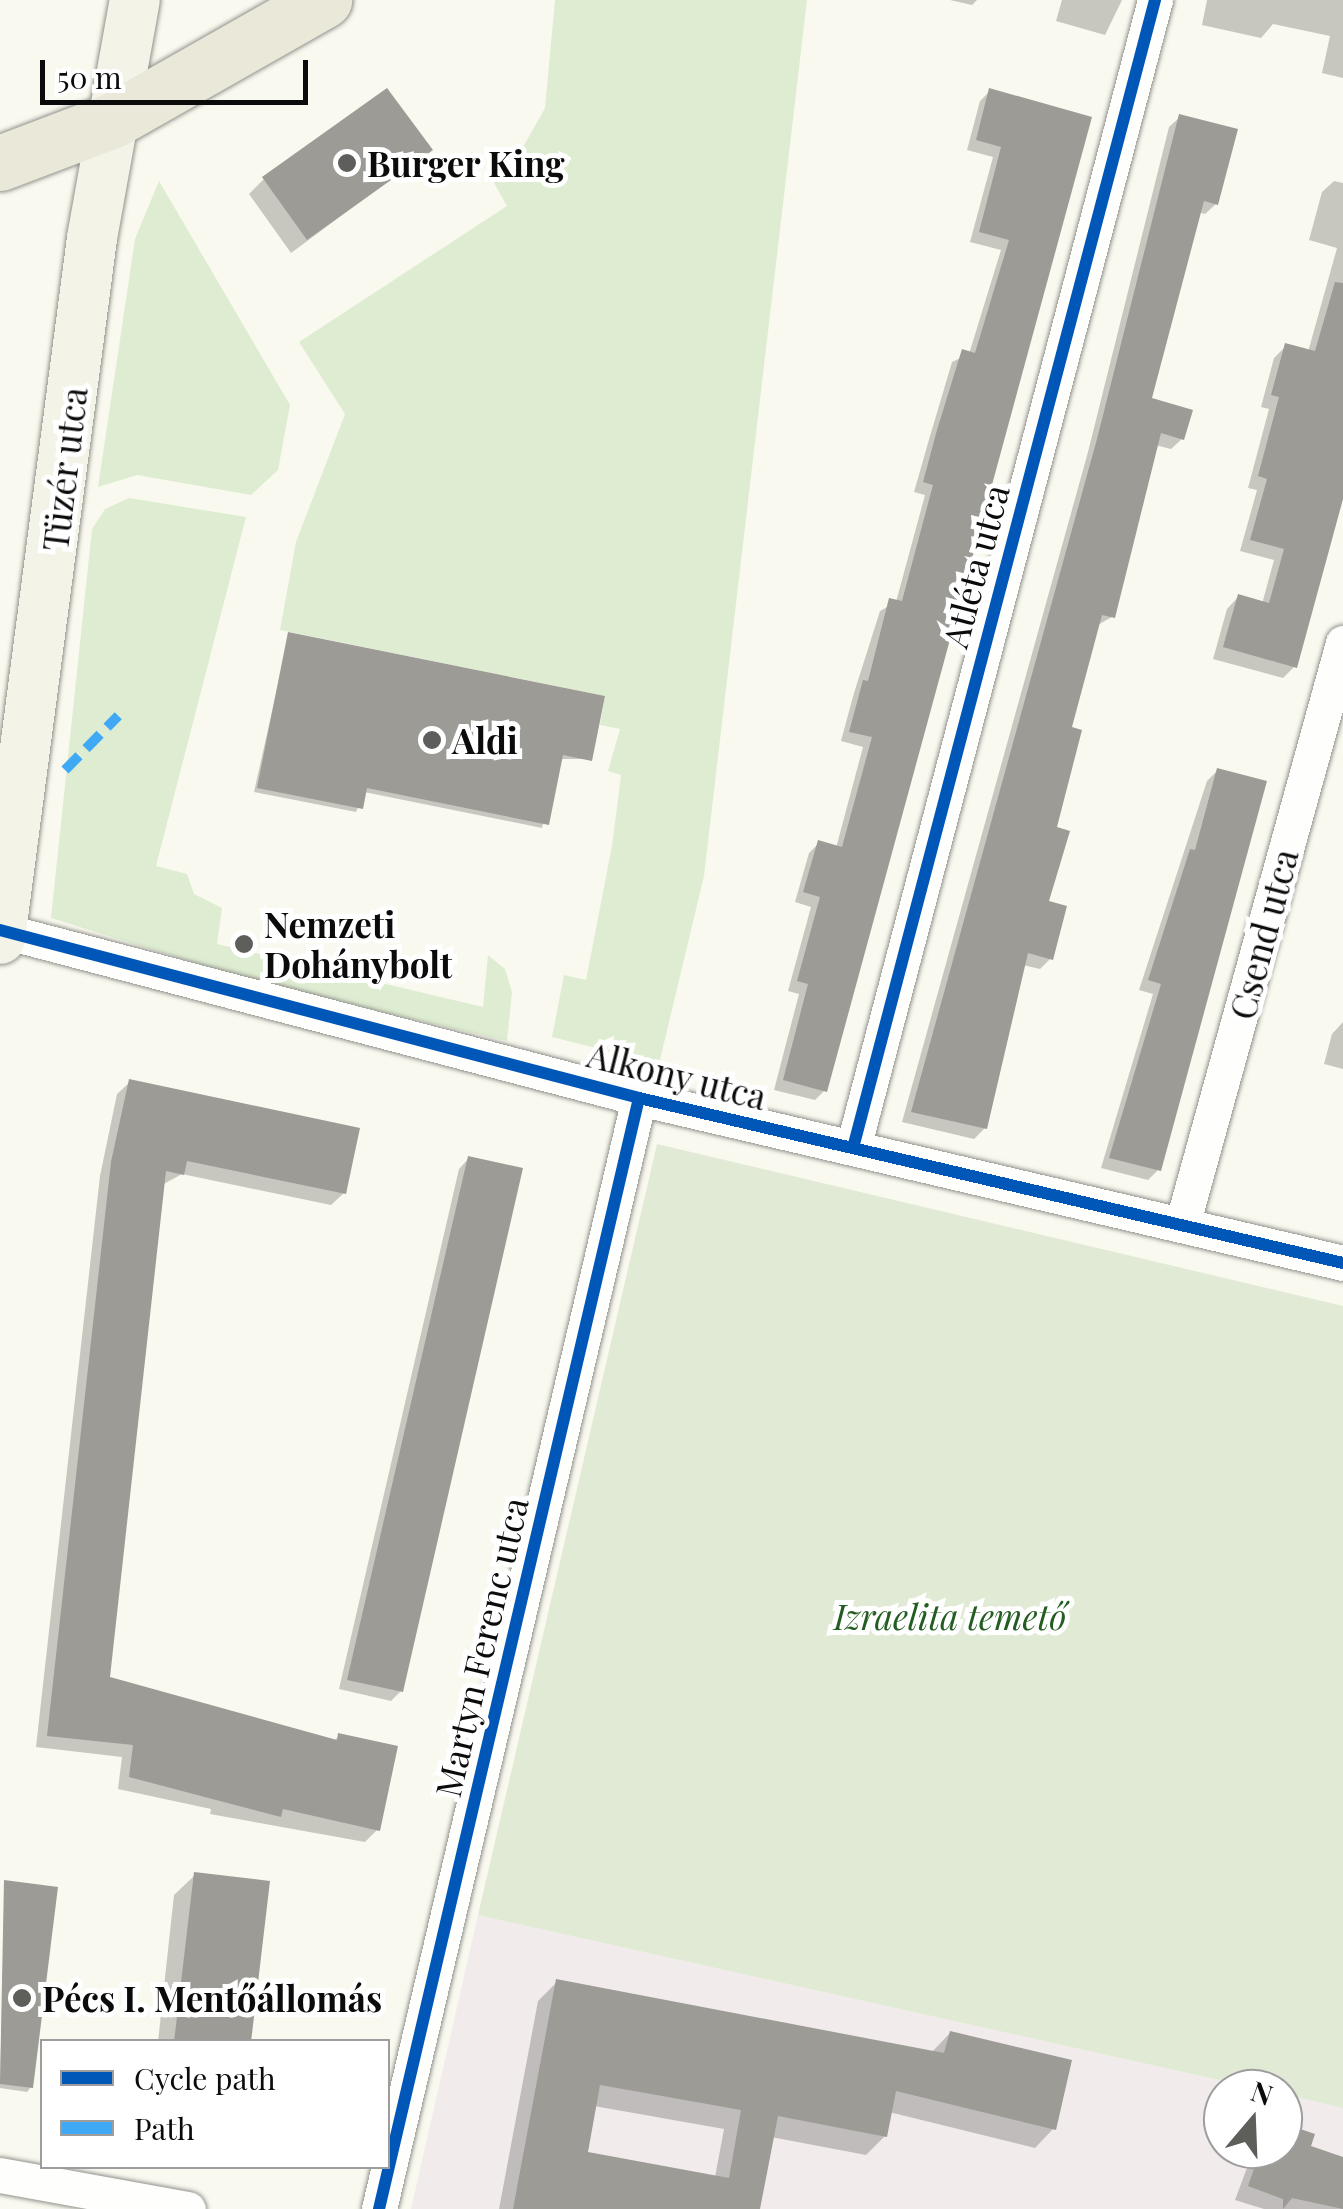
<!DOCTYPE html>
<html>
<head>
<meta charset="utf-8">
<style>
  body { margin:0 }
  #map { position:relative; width:1343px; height:2209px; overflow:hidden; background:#f9f9ef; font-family:"Playfair Display",serif }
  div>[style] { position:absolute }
  .industrial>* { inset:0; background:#f1ebec }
  .green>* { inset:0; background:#deedd1 }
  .cemetery>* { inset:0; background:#e1ead5 }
  .shadow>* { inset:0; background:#0003 }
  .building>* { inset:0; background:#9c9b95 }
  .roads { filter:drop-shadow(0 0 2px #92928e) drop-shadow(0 0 2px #92928e) }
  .street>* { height:35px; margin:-17.5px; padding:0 17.5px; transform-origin:17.5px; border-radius:17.5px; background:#fefefd }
  .secondary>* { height:50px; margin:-25px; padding:0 25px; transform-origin:25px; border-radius:25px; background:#f3f3e8 }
  .primary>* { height:55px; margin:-27.5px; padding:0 27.5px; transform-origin:27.5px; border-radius:27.5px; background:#eae9d9 }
  .quiet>* { height:10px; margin-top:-5px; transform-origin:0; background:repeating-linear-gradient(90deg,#3fa9f5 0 20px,transparent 0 30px) }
  .cycleway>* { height:12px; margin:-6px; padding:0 6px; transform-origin:6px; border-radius:6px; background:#0057b8 }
  .dots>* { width:28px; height:28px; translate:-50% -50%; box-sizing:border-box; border:5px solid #fff; border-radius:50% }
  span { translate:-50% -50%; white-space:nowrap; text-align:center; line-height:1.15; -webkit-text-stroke:10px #fff; paint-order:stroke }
  .poi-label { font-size:35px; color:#0b0b0b; font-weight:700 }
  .left { translate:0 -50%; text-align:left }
  .street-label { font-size:35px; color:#0b0b0b }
  .park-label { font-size:35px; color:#245d22; font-style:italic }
  .legend { position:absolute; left:40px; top:2039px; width:350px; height:130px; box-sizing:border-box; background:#fff; border:2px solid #9d9d9d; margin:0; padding:12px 18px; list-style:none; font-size:30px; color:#0b0b0b }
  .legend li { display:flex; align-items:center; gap:20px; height:50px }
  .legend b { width:50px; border:2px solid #9d9d9d }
  .north { position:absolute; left:1203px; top:2069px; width:100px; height:100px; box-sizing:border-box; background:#fff; border:2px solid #9d9d9d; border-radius:50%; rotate:19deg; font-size:28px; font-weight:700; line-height:40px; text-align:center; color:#0b0b0b }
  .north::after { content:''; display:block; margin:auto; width:35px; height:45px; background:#5e5e5b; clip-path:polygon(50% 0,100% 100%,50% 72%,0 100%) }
  .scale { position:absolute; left:40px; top:60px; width:268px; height:45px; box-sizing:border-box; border:5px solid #0b0b0b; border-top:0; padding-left:12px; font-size:30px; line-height:35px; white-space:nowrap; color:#0b0b0b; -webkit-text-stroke:8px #fff; paint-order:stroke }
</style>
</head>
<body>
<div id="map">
  <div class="industrial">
    <div style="clip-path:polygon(478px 1915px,1259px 2089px,1223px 2089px,1223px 2149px,1283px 2149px,1283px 2094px,1343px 2108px,1343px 2209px,411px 2209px)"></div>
  </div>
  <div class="green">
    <div style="clip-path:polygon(555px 0,807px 0,704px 876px,659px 1064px,552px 1037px,564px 975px,586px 980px,612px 846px,621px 775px,608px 771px,620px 729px,600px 725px,605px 696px,280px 630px,296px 542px,345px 414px,299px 342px,507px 206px,488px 172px,518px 156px,545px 108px)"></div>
    <div style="clip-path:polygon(159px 181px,290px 405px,278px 470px,251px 495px,137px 475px,98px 487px,135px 239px)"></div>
    <div style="clip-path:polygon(129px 498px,246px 517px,156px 866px,187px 874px,194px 894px,222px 908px,217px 944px,483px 1007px,488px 955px,505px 969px,512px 992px,507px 1041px,259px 983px,51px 918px,92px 529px,105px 509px)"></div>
  </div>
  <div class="cemetery">
    <div style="clip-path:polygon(657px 1144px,1343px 1306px,1343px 2108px,1283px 2094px,1283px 2089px,1259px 2089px,478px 1915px)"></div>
  </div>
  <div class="shadow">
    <div style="clip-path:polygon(950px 0,977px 0,972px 5px)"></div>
    <div style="clip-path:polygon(1062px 0,1122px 0,1105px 35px,1056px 21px)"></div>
    <div style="clip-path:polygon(1207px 0,1343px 0,1343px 78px,1322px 73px,1330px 36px,1273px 24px,1261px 38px,1202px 25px)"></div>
    <div style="clip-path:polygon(990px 91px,1089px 119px,825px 1090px,815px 1100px,774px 1090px,799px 994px,788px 991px,811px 907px,795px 902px,809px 853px,819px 843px,836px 848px,863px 747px,841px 741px,854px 693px,880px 611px,896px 602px,925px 495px,914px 492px,928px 443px,952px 362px,969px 354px,1001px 250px,970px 242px,993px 157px,967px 150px,980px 101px)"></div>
    <div style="clip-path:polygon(1180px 117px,1216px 204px,1205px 214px,1198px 212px,1149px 400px,1182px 439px,1171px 449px,1155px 445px,1112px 617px,1096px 626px,1069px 729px,1046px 903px,1051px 958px,1040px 969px,1023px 965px,985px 1128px,974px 1139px,902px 1122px,1088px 452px,1169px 127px)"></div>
    <div style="clip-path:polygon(430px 150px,291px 253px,249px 194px,264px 179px)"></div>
    <div style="clip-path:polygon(1334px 181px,1343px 183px,1343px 487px,1295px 666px,1283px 678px,1213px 659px,1227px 609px,1238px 597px,1262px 604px,1274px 560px,1240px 551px,1257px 490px,1248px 488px,1269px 409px,1261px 407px,1274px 358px,1286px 346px,1308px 352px,1337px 248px,1309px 240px,1322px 192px)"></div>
    <div style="clip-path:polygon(289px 635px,590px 759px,560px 759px,542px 828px,364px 792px,356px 812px,254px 792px)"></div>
    <div style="clip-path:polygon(1217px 771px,1158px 1170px,1148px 1180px,1101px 1168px,1153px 994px,1139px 990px,1207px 781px)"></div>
    <div style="clip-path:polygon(1343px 1022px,1343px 1069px,1324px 1064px,1332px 1034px)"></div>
    <div style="clip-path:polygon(130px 1082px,344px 1193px,331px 1205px,182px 1174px,162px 1185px,107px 1679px,333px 1742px,339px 1736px,377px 1830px,365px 1842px,210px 1814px,211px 1809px,118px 1789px,122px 1757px,36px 1747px,100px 1176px,117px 1094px)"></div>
    <div style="clip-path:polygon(469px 1158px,401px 1691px,391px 1701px,339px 1689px,459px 1169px)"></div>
    <div style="clip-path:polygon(195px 1875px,249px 2042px,158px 2042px,174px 1895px)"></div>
    <div style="clip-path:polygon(5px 1883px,31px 2087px,27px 2092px,0 2088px)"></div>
    <div style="clip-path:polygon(evenodd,557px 1982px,931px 2053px,950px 2033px,1053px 2129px,1035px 2148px,889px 2112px,885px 2136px,866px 2155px,771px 2137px,758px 2209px,499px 2209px,538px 2001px,557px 1982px,594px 2106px,724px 2129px,715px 2177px,585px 2154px,594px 2106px)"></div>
    <div style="clip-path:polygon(1283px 2125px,1307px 2147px,1343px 2160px,1343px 2209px,1264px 2209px,1235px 2200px,1254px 2149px,1283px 2149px)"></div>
  </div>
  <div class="building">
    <div style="clip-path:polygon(387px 88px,433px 150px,307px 240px,262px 177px)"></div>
    <div style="clip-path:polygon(989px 88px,1092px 117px,827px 1092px,783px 1080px,808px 984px,797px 981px,820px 897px,803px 892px,818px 840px,842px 847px,872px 737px,849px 732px,863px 680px,868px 681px,889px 598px,902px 601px,933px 485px,923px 482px,937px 430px,962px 349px,975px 353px,1009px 240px,979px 232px,1001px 147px,976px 140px)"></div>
    <div style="clip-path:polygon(1179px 114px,1238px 129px,1218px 205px,1204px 201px,1152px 398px,1193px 410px,1184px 440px,1161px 433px,1115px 618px,1102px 615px,1072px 727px,1082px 730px,1057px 827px,1070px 831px,1049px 901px,1067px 906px,1053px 960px,1028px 953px,987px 1129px,911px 1112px,1097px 439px)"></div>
    <div style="clip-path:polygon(1335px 282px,1343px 283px,1343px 499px,1297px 668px,1223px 647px,1238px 594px,1269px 603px,1284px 549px,1250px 540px,1267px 479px,1258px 476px,1279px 397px,1271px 395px,1285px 343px,1315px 351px)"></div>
    <div style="clip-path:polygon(288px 632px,605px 696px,592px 761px,563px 755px,549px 825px,367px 788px,363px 809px,257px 788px)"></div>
    <div style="clip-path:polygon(1217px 768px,1267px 781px,1161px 1171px,1109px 1158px,1161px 984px,1148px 980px,1190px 849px,1195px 850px)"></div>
    <div style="clip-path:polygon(129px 1079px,360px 1128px,346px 1194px,187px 1161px,184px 1175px,166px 1171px,110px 1677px,337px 1740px,338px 1733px,398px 1746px,380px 1831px,283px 1809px,281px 1817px,129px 1777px,133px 1745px,47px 1736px,111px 1162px)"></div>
    <div style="clip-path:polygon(468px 1156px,523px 1168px,403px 1692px,347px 1680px)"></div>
    <div style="clip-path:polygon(194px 1872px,270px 1881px,251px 2042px,174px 2042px)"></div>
    <div style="clip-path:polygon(4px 1880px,58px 1887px,33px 2088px,0 2084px)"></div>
    <div style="clip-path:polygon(evenodd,556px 1979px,944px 2053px,950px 2031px,1072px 2060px,1056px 2130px,896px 2091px,887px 2137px,778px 2116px,760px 2209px,513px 2209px,556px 1979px,600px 2085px,741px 2110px,729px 2178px,588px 2152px,600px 2085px)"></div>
    <div style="clip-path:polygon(1283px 2123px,1315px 2134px,1311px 2146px,1343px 2157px,1343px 2209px,1292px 2198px,1283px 2209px,1283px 2199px,1248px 2186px,1261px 2149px,1283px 2149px)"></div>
  </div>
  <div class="roads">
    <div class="street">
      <div style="left:0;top:930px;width:661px;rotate:14.73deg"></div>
      <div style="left:639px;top:1098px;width:723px;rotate:13.19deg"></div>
      <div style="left:853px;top:1148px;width:1187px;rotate:-75.26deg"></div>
      <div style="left:1182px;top:1225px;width:604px;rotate:-74.54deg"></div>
      <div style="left:0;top:2175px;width:191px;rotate:10.3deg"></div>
      <div style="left:379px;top:2209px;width:1141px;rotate:-76.83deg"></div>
    </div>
    <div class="secondary">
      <div style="left:0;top:939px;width:707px;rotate:-82.52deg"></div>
      <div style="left:92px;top:238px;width:242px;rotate:-79.8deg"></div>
    </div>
    <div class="primary">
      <div style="left:0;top:163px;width:121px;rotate:-20.8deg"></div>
      <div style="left:113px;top:120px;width:243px;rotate:-29.6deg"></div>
    </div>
  </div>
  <div class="quiet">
    <div style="left:65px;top:770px;width:76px;rotate:-45.5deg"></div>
  </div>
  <div class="cycleway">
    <div style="left:0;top:930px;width:661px;rotate:14.73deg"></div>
    <div style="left:639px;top:1098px;width:723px;rotate:13.19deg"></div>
    <div style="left:853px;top:1148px;width:1187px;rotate:-75.26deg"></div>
    <div style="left:379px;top:2209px;width:1141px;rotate:-76.83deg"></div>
  </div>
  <div class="dots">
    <div style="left:347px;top:163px;background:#5e5e5b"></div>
    <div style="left:432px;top:740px;background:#5e5e5b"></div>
    <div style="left:244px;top:944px;background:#5e5e5b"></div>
    <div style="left:22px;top:1998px;background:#5e5e5b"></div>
  </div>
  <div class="poi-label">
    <span class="left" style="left:367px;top:163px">Burger King</span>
    <span class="left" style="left:452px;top:740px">Aldi</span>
    <span class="left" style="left:264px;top:944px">Nemzeti<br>Dohánybolt</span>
    <span class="left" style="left:42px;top:1998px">Pécs I. Mentőállomás</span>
  </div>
  <div class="street-label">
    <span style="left:64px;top:469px;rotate:-83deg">Tüzér utca</span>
    <span style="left:975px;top:566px;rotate:-75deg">Atléta utca</span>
    <span style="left:1263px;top:934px;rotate:-75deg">Csend utca</span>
    <span style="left:677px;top:1075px;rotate:14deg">Alkony utca</span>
    <span style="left:481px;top:1647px;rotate:-77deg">Martyn Ferenc utca</span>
  </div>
  <div class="park-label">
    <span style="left:950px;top:1616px">Izraelita temető</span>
  </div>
  <ul class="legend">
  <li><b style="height:12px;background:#0057b8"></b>Cycle path</li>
  <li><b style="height:12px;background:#3fa9f5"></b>Path</li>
  </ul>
  <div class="north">N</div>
  <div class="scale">50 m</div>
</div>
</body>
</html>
